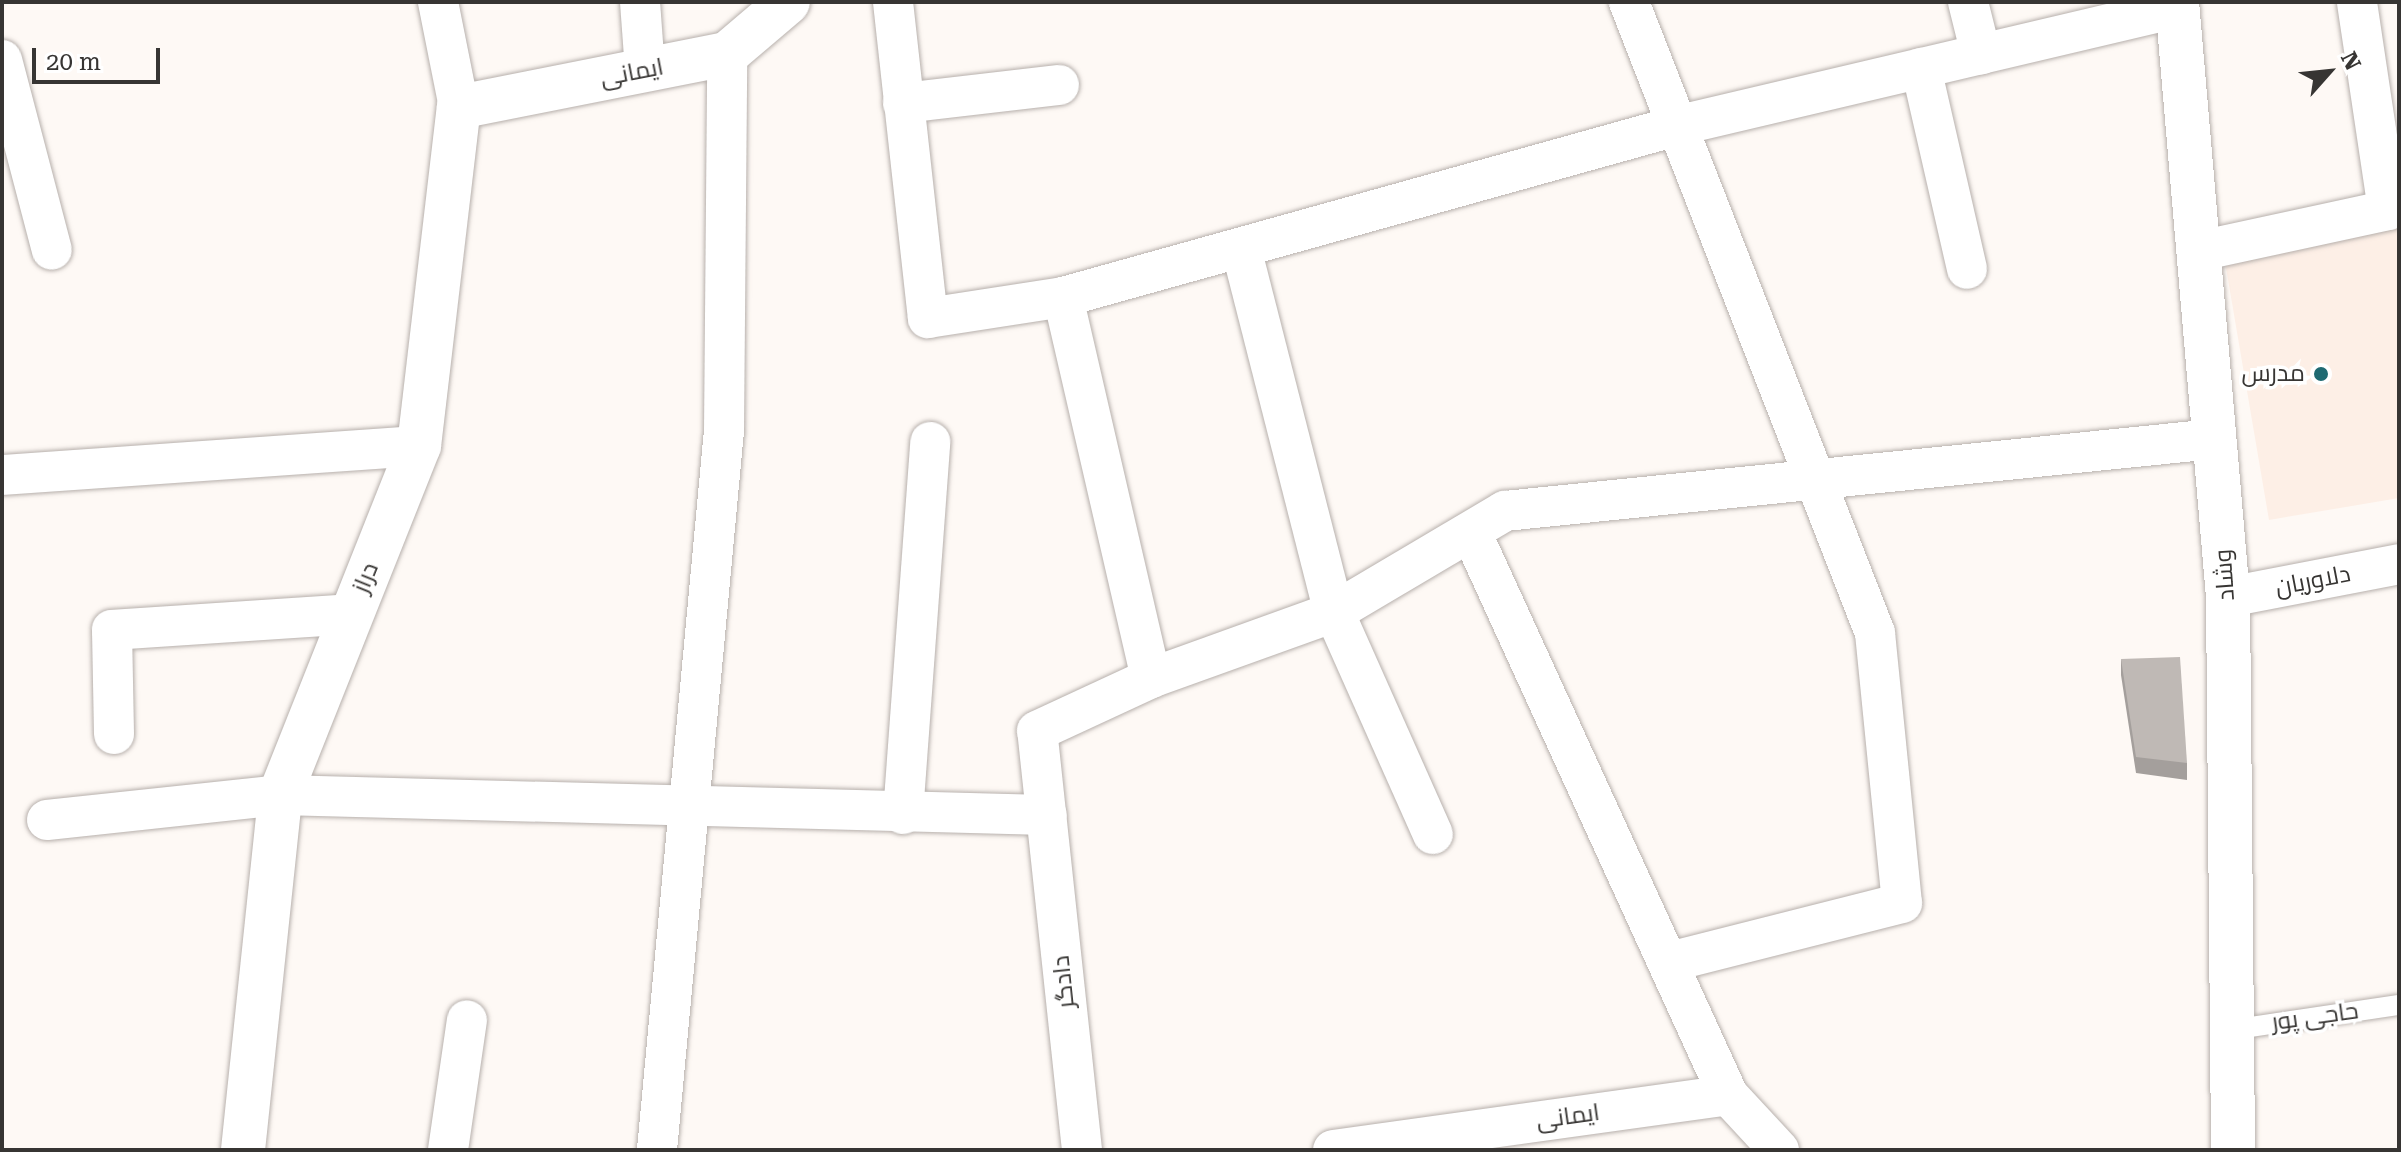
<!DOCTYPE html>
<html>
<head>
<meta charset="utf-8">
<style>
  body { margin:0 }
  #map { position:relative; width:2401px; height:1152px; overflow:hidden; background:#fef9f5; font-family:"Roboto Serif",Cairo,serif }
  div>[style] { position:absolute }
  .built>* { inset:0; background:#fdefe6 }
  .roads { filter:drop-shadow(0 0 2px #b7b0ac) drop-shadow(0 0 2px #b7b0ac) }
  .lane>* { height:20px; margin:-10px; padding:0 10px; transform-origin:10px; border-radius:10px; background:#fff }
  .street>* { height:40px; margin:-20px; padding:0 20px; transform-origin:20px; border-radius:20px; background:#fff }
  .secondary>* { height:44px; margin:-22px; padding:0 22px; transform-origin:22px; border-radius:22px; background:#fff }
  .wall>* { inset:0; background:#a49f9c }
  .building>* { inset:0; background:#bfb9b5 }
  .dots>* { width:22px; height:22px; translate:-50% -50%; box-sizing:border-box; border:4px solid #fff; border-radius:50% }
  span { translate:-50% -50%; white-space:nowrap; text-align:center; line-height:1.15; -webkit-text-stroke:7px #fff; paint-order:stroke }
  .street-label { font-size:24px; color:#373533 }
  .poi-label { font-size:24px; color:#373533 }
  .right { translate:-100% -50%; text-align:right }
  .frame { position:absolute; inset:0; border:4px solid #373533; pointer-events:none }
  .north { position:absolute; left:2289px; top:32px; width:80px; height:80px; -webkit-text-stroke:6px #fff; paint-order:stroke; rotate:63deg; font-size:22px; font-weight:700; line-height:32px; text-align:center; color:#373533 }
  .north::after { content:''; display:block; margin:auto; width:28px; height:36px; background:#373533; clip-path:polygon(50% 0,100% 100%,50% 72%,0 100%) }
  .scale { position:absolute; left:32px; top:48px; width:128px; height:36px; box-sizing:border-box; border:4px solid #373533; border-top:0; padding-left:10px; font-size:24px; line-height:28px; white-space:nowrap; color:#373533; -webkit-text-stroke:6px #fff; paint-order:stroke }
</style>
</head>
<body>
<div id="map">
  <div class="built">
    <div style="clip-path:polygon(2399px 219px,2399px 498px,2269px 520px,2223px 250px)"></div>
  </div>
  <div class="roads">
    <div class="lane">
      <div style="left:2231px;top:1030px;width:170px;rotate:-8.5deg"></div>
    </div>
    <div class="street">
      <div style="left:438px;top:2px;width:107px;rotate:78.7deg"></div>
      <div style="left:640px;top:2px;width:68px;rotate:85.8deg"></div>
      <div style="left:893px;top:2px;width:318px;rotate:83.7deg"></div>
      <div style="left:928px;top:318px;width:137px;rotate:-8.8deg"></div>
      <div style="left:1063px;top:297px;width:641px;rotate:-15.58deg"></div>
      <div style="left:1680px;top:125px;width:511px;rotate:-13.25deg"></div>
      <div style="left:1629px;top:2px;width:677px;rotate:68.7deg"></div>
      <div style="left:1875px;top:633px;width:271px;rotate:84.3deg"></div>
      <div style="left:1902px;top:903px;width:241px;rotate:165.8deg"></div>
      <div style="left:1968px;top:2px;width:54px;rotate:76deg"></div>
      <div style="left:2px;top:60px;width:196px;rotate:75.3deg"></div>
      <div style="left:1921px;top:68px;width:206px;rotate:77.1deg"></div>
      <div style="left:903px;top:103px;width:157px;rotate:-6.6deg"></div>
      <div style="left:1241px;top:248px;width:376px;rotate:75.7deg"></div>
      <div style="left:1334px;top:612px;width:243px;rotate:66deg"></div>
      <div style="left:2199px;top:251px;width:193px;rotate:-12.2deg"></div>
      <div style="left:2388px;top:210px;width:210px;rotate:-98.5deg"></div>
      <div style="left:1063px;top:297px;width:391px;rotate:77deg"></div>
      <div style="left:2px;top:475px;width:418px;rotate:-4deg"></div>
      <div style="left:1472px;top:534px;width:617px;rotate:65.47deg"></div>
      <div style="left:1728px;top:1095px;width:75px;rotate:47.2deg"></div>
      <div style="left:2228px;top:597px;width:174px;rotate:-10.9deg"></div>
      <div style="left:114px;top:734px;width:104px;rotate:-91.1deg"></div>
      <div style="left:112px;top:630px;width:241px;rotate:-3.8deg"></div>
      <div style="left:903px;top:814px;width:373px;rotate:-85.8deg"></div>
      <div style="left:47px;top:820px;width:234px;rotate:-6.1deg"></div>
      <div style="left:280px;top:795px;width:767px;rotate:1.49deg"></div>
      <div style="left:448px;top:1150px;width:131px;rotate:-81.7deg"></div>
      <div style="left:657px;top:1150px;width:722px;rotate:-84.68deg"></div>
      <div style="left:724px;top:431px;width:377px;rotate:-89.5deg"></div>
      <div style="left:1082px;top:1150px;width:421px;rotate:-96.1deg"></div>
      <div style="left:1037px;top:731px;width:126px;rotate:-24.9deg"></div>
      <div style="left:1151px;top:678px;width:195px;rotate:-19.8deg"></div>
      <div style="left:1334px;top:612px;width:199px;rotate:-30.6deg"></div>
      <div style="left:1505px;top:511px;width:713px;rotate:-5.8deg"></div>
      <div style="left:1333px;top:1150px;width:399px;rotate:-7.9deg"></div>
    </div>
    <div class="secondary">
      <div style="left:2177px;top:2px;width:597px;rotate:85.1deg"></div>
      <div style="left:2228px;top:597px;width:553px;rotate:89.48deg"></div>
      <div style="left:243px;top:1150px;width:357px;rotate:-84deg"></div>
      <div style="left:280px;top:795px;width:376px;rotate:-68.3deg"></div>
      <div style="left:419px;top:446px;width:341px;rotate:-83.3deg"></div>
      <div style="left:459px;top:107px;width:273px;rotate:-11.2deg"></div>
      <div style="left:727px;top:54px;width:80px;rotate:-40.4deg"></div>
    </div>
  </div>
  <div class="wall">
    <div style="clip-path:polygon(2121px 659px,2187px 763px,2187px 780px,2136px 773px,2121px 675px)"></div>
  </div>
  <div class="building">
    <div style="clip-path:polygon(2180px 657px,2187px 763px,2136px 757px,2121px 659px)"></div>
  </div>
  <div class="dots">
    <div style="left:2321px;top:374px;background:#1e6971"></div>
  </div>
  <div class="street-label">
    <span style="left:632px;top:73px;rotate:-11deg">ایمانی</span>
    <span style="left:2225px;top:575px;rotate:-94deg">وشاد</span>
    <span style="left:366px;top:578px;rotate:-68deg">دراز</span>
    <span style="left:2313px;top:581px;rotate:-11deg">دلاوریان</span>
    <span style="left:1064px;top:982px;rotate:-96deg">دادگر</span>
    <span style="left:2315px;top:1017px;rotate:-8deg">حاجی پور</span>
    <span style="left:1568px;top:1117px;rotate:-8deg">ایمانی</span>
  </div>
  <div class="poi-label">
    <span class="right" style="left:2305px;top:374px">مدرس</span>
  </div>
  <div class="frame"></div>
  <div class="north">N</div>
  <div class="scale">20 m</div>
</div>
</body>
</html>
